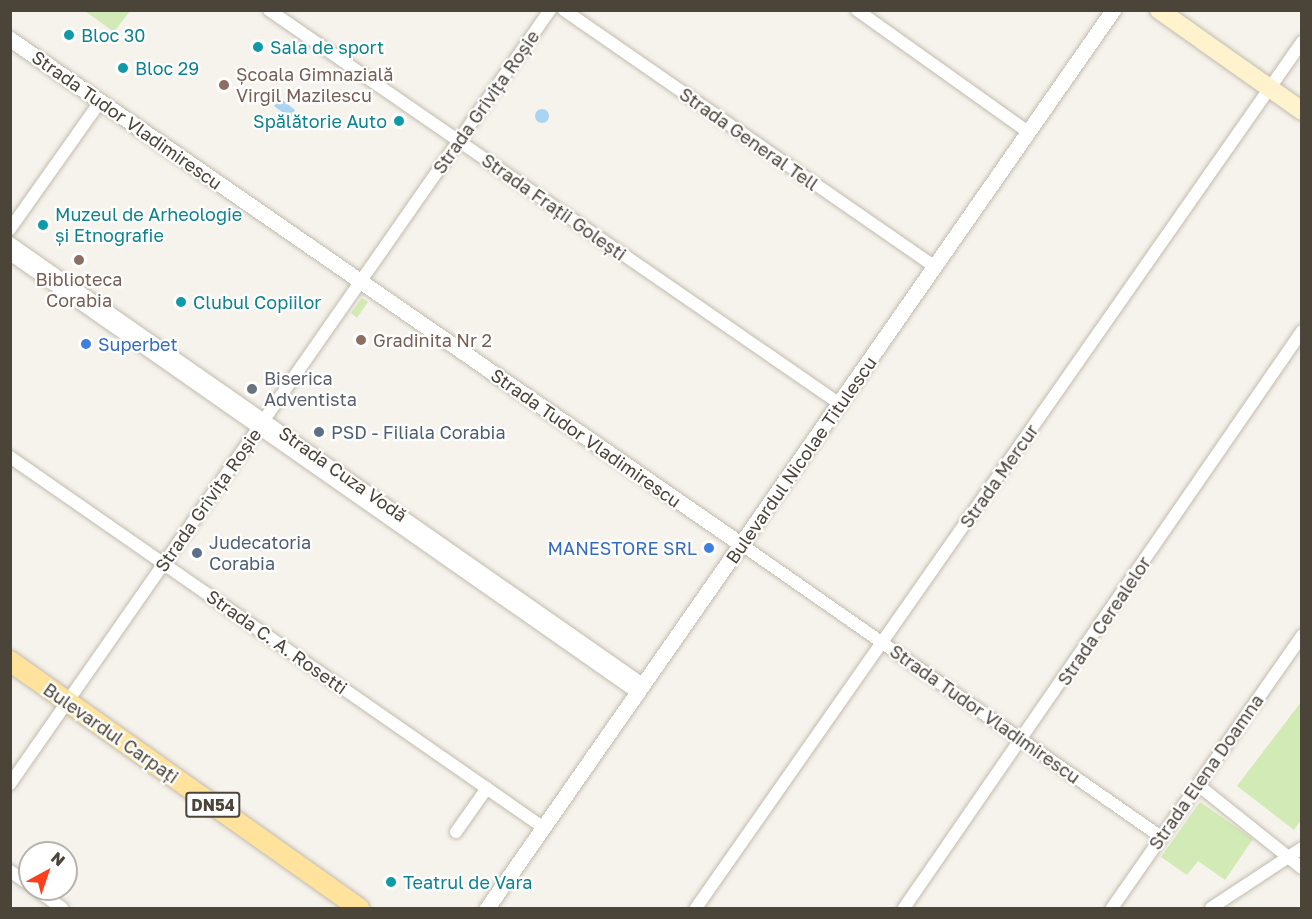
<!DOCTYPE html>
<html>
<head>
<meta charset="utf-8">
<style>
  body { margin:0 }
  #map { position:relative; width:1312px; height:919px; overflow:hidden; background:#f6f3ec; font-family:"Golos Text",sans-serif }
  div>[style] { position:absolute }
  .green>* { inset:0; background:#d2eab5 }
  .water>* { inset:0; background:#a9d4f2 }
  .round { border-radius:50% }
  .roads { filter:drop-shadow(0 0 2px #c2bbae) drop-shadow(0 0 2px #c2bbae) }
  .minor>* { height:12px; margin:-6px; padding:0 6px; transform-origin:6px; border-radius:6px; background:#fff }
  .tertiary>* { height:15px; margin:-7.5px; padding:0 7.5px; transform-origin:7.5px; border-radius:7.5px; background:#fff }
  .secondary>* { height:18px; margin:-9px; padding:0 9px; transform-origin:9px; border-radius:9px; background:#fff3cd }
  .primary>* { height:20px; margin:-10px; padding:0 10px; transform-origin:10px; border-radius:10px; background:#ffe39c }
  .dots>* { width:16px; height:16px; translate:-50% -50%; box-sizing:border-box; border:3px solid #fff; border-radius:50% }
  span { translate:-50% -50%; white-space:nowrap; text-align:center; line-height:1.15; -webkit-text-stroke:4.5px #fff; paint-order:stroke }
  .shield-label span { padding:2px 4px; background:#fff; border:2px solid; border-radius:4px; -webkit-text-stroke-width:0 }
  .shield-label { font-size:16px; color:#4b4439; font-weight:700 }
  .culture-label { font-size:18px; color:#0d838f }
  .left { translate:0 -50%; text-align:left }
  .right { translate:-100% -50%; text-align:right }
  .education-label { font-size:18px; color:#785e54 }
  .street-label { font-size:18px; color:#4b4439 }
  .shop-label { font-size:18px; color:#366cbe }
  .worship-label { font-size:18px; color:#5b616d }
  .service-label { font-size:18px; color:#4e5e75 }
  .frame { position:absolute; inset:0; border:12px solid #4b4439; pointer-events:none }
  .north { position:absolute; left:18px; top:841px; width:60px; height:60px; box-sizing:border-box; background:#fff; border:2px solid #b7b4b0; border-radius:50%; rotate:40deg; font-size:16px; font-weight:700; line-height:24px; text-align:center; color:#4b4439 }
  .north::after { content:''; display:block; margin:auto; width:21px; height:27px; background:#fc3f1d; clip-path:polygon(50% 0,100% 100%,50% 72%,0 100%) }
</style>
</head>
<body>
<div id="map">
  <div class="green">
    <div style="clip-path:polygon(85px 11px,130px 11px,114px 32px)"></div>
    <div style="clip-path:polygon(362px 298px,368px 302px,357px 318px,351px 313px)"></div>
    <div style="clip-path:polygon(1301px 702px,1301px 820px,1294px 830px,1237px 786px)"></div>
    <div style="clip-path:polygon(1200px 802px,1253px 839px,1225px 880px,1198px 861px,1187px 875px,1161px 857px)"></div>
  </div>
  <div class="water">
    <div style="clip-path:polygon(280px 98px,295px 110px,290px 118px,274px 106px)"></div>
    <div class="round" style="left:535px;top:109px;width:14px;height:14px"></div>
  </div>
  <div class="roads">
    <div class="minor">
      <div style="left:269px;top:10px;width:694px;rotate:34.61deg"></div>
      <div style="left:564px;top:10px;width:451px;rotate:34.7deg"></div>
      <div style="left:857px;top:10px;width:210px;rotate:35.5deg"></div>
      <div style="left:10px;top:229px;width:156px;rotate:-54.7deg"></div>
      <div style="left:10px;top:243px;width:773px;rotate:34.88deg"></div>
      <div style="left:10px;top:254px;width:768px;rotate:34.97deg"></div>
      <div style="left:10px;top:457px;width:650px;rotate:34.79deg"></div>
      <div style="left:742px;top:545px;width:511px;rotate:34.87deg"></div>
      <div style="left:10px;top:784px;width:944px;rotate:-55.1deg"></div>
      <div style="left:1198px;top:785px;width:133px;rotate:38.6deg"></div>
      <div style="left:456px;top:832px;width:54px;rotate:-54.8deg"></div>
      <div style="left:10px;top:871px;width:24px;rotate:35deg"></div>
      <div style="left:35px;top:889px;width:33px;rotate:35deg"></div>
      <div style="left:696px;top:908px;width:1057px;rotate:-55.02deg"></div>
      <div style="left:904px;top:908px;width:701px;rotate:-55.4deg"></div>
      <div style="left:1112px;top:908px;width:332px;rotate:-55.1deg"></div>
      <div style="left:1211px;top:908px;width:109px;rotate:-33.4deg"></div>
    </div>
    <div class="tertiary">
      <div style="left:10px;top:39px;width:890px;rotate:34.65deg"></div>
      <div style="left:487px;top:908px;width:1095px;rotate:-55.12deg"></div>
    </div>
    <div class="secondary">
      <div style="left:1159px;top:10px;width:175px;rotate:35.2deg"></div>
    </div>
    <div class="primary">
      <div style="left:10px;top:661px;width:428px;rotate:35.3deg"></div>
    </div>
  </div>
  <div class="dots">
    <div style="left:69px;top:35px;background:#0f9aa8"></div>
    <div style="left:258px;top:47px;background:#0f9aa8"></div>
    <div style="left:123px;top:68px;background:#0f9aa8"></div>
    <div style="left:224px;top:85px;background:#8d6e63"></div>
    <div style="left:399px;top:121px;background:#0f9aa8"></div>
    <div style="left:43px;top:225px;background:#0f9aa8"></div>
    <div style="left:79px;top:260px;background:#8d6e63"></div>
    <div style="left:181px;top:302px;background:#0f9aa8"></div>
    <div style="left:361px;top:340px;background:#8d6e63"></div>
    <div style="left:86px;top:344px;background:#3f7fe0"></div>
    <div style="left:252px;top:389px;background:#6b7280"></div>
    <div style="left:319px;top:432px;background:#5c6f8a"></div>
    <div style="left:709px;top:548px;background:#3f7fe0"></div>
    <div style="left:197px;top:553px;background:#5c6f8a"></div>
    <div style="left:391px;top:882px;background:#0f9aa8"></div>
  </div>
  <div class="shield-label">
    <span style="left:213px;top:805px">DN54</span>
  </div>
  <div class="culture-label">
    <span class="left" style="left:81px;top:35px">Bloc 30</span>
    <span class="left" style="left:270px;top:47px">Sala de sport</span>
    <span class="left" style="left:135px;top:68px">Bloc 29</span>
    <span class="right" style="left:387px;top:121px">Spălătorie Auto</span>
    <span class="left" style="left:55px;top:225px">Muzeul de Arheologie<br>și Etnografie</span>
    <span class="left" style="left:193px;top:302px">Clubul Copiilor</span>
    <span class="left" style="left:403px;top:882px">Teatrul de Vara</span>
  </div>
  <div class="education-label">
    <span class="left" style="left:236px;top:85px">Școala Gimnazială<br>Virgil Mazilescu</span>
    <span style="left:79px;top:290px">Biblioteca<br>Corabia</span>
    <span class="left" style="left:373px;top:340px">Gradinita Nr 2</span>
  </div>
  <div class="street-label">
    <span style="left:486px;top:102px;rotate:-55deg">Strada Grivița Roșie</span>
    <span style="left:127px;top:120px;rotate:35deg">Strada Tudor Vladimirescu</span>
    <span style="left:749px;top:139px;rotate:35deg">Strada General Tell</span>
    <span style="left:554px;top:207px;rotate:35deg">Strada Frații Golești</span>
    <span style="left:586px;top:438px;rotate:35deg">Strada Tudor Vladimirescu</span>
    <span style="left:801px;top:460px;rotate:-55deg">Bulevardul Nicolae Titulescu</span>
    <span style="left:343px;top:474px;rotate:35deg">Strada Cuza Vodă</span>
    <span style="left:999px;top:476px;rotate:-55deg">Strada Mercur</span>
    <span style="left:208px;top:500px;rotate:-55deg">Strada Grivița Roșie</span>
    <span style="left:1104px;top:621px;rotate:-56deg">Strada Cerealelor</span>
    <span style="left:277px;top:642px;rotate:35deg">Strada C. A. Rosetti</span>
    <span style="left:985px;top:714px;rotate:35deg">Strada Tudor Vladimirescu</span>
    <span style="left:111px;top:733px;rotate:35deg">Bulevardul Carpați</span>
    <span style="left:1206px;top:772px;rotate:-55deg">Strada Elena Doamna</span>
  </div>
  <div class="shop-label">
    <span class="left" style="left:98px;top:344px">Superbet</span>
    <span class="right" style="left:697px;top:548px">MANESTORE SRL</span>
  </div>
  <div class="worship-label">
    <span class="left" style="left:264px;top:389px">Biserica<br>Adventista</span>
  </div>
  <div class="service-label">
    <span class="left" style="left:331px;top:432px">PSD - Filiala Corabia</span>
    <span class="left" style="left:209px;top:553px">Judecatoria<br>Corabia</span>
  </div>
  <div class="frame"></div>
  <div class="north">N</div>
</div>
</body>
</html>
